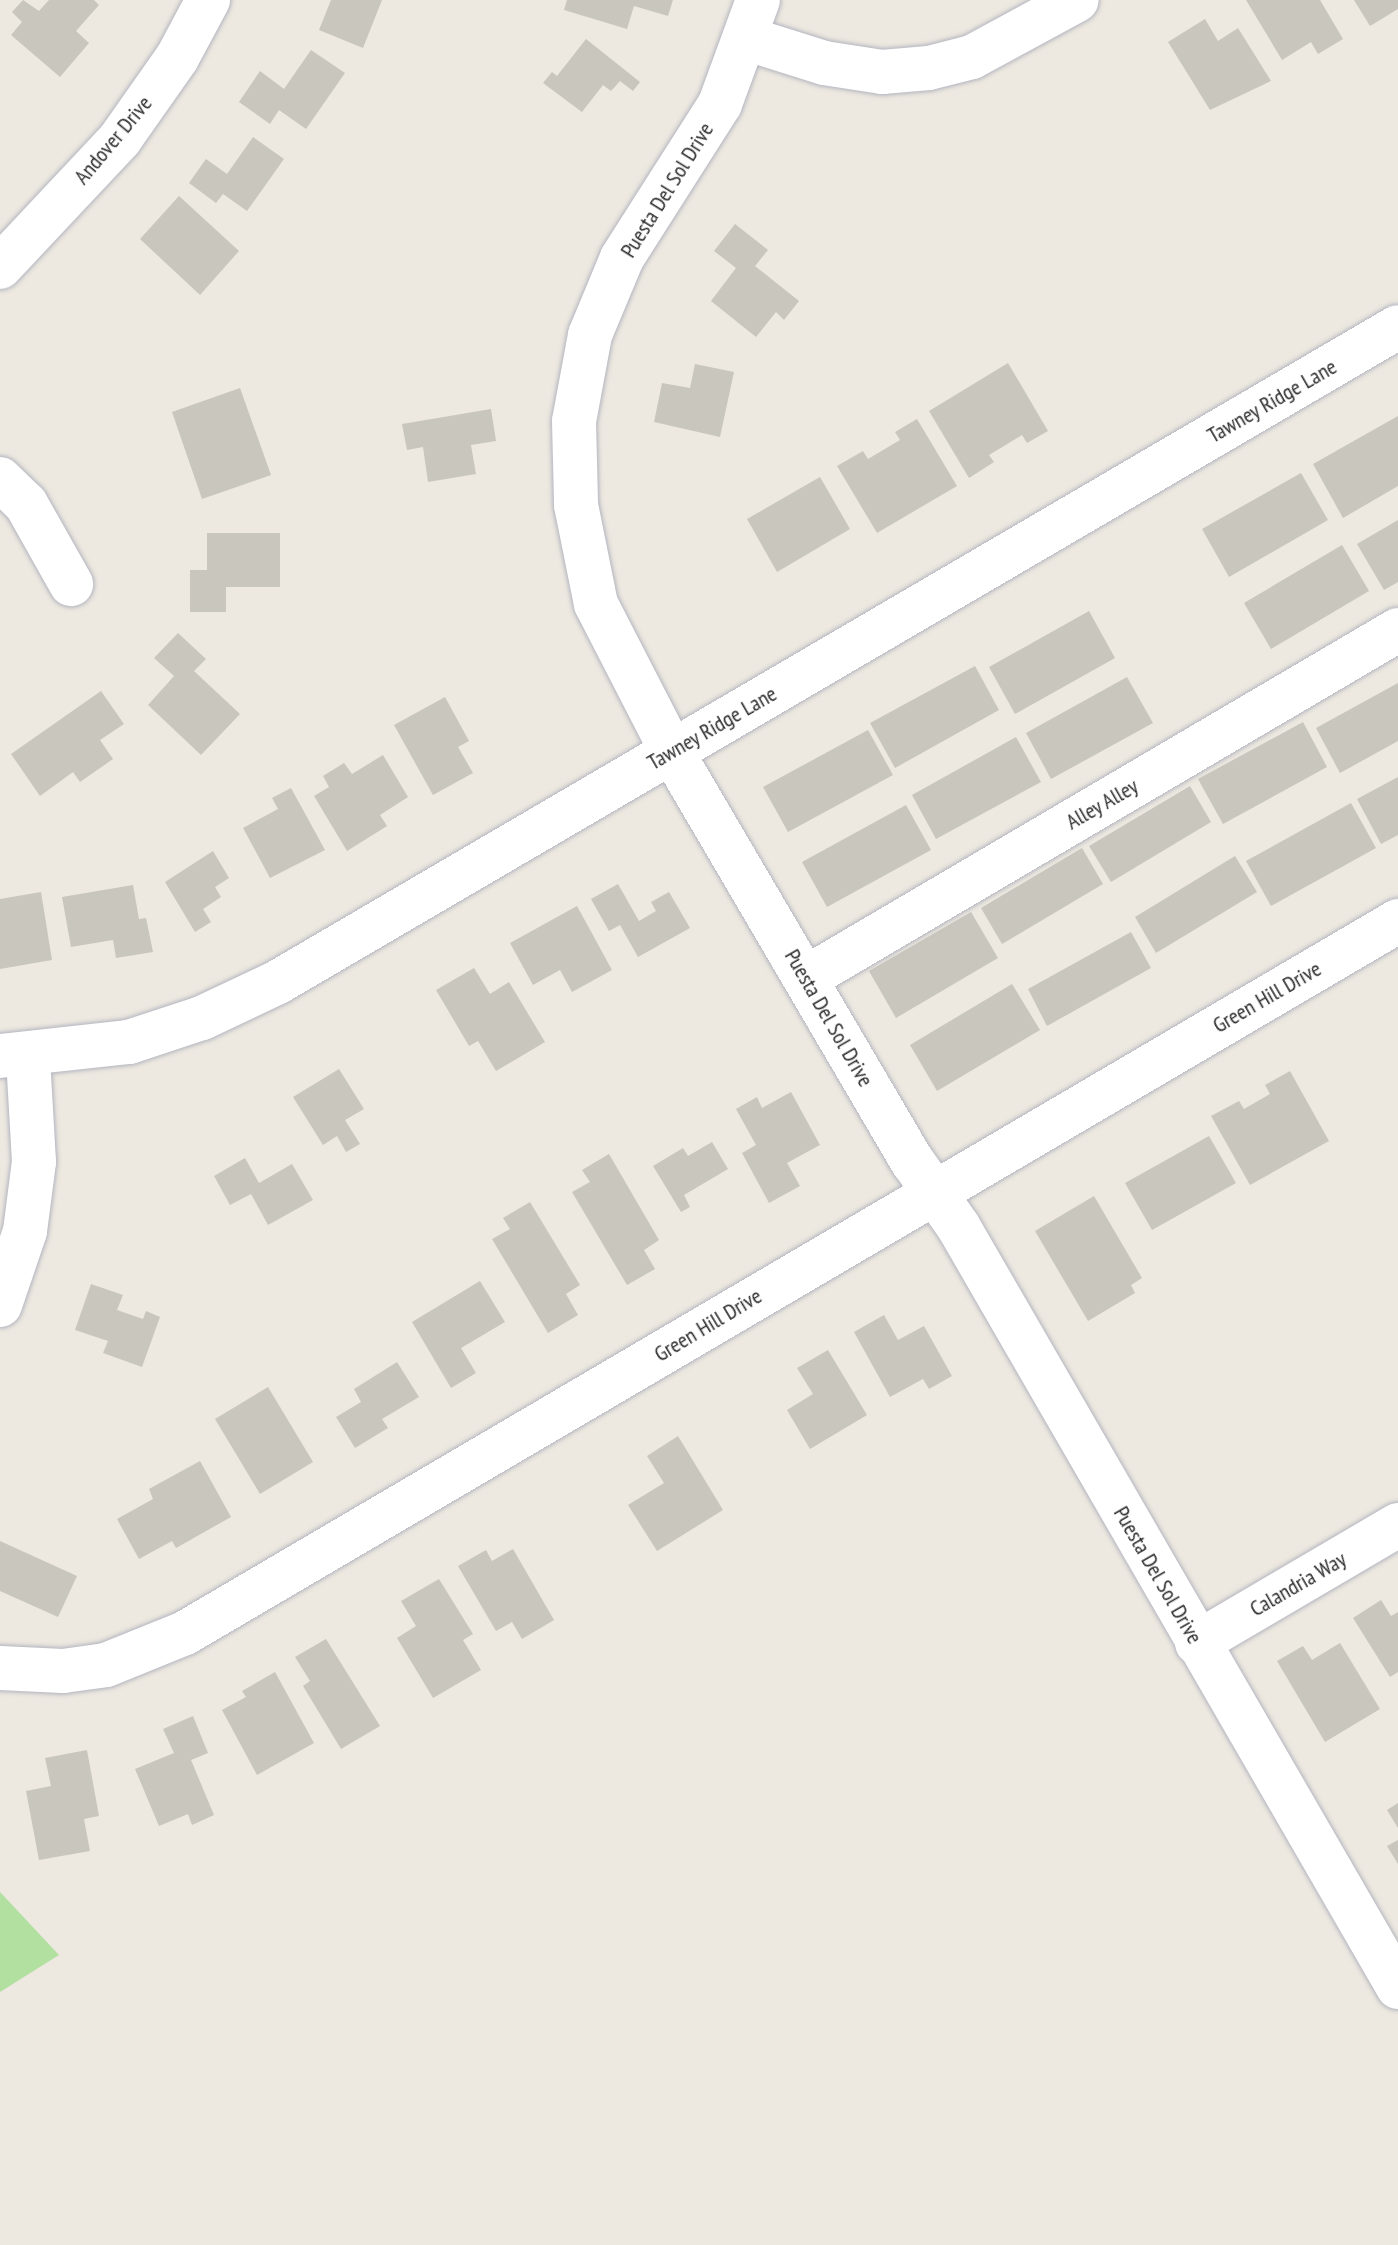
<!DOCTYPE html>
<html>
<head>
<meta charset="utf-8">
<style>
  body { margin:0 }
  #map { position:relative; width:1398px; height:2245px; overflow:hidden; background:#ede8e0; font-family:"PT Sans Narrow",sans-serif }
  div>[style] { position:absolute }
  .green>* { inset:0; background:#b1e0a0 }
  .building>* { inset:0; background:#c9c6be }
  .roads { filter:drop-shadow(0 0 2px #b3b5bf) drop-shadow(0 0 2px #b3b5bf) }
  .minor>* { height:44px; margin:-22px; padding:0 22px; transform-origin:22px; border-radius:22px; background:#fff }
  span { translate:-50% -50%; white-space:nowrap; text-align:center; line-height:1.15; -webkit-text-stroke:6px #fff; paint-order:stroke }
  .street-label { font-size:22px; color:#2c2c2c }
</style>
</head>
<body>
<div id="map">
  <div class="green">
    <div style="clip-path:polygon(0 1892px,59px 1955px,0 1992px)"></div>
  </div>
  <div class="building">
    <div style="clip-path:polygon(23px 0,39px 11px,49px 0,94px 0,99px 5px,76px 31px,89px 43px,60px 77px,11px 35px,22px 22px,12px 12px)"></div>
    <div style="clip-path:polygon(331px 0,382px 0,363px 48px,319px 30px)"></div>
    <div style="clip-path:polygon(567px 0,673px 0,668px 16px,634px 6px,627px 29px,564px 10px)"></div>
    <div style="clip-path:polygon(1246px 0,1320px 0,1343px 39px,1318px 54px,1311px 42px,1282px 60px)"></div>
    <div style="clip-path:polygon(1354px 0,1398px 0,1398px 9px,1370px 26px)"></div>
    <div style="clip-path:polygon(1205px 19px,1218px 41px,1238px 28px,1271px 81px,1210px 110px,1168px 42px)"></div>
    <div style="clip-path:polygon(586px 39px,640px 82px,633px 91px,620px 81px,611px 91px,603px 85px,582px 112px,543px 83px,552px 72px,557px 76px)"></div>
    <div style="clip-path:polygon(311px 50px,345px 73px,306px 129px,279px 110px,270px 124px,239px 102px,260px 71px,284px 89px)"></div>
    <div style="clip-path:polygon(253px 137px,284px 159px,247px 211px,223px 194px,216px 203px,189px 183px,206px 159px,227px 174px)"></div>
    <div style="clip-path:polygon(179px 196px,239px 251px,200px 295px,140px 239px)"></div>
    <div style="clip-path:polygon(735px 224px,768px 250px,755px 266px,799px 301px,784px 320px,776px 312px,756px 337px,711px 301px,736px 268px,714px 251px)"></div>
    <div style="clip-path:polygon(1008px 363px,1048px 431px,1027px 443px,1022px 435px,989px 455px,994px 462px,969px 478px,929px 411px)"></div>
    <div style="clip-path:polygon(695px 364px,734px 372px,720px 437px,654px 422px,662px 383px,690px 388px)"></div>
    <div style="clip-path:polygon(240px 388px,271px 475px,202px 499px,172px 412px)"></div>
    <div style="clip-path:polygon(491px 409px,496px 441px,471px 445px,476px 474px,428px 482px,423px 447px,407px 450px,402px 424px)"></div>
    <div style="clip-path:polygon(1398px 416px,1398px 486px,1343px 518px,1313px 464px)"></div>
    <div style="clip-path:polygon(917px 419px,957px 486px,877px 533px,837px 466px,863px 451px,868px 459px,900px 440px,895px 432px)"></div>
    <div style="clip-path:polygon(1301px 473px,1328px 520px,1229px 577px,1202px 529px)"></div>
    <div style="clip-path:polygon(820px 477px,850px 529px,777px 572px,747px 519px)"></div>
    <div style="clip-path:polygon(1398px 520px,1398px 582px,1384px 590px,1357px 544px)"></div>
    <div style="clip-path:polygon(207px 533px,280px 533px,280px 587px,226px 587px,226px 612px,190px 612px,190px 570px,207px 570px)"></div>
    <div style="clip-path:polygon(1342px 545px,1369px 591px,1271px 649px,1244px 603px)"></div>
    <div style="clip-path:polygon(1089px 611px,1115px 658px,1015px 714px,989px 667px)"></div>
    <div style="clip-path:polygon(178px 633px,206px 659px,194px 671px,240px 714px,201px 755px,148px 705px,174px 676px,154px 658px)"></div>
    <div style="clip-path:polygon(975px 666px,999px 710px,895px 768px,870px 723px)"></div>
    <div style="clip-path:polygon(1127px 677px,1153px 723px,1051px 779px,1026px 733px)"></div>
    <div style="clip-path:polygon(1398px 683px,1398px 741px,1340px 773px,1316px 728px)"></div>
    <div style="clip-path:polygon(101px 691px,124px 724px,100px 740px,113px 759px,80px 782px,73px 772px,40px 796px,11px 754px)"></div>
    <div style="clip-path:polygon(445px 697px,469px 741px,458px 747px,473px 773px,433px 795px,394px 725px)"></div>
    <div style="clip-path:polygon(1303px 722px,1327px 767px,1223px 824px,1198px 779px)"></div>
    <div style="clip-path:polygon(868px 730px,893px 775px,788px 832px,763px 787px)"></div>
    <div style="clip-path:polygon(1016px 737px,1041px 782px,936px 839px,912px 795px)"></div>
    <div style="clip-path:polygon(383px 755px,408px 797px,380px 815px,387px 826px,347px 851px,314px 796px,329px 787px,323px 776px,344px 763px,352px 774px)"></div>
    <div style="clip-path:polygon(1398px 777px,1398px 835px,1381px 844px,1357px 799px)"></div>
    <div style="clip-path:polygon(1190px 786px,1211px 822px,1111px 882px,1089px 846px)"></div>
    <div style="clip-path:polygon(291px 788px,325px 850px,270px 878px,243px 828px,278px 809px,272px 798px)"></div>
    <div style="clip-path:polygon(1351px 803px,1376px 848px,1271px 906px,1246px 861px)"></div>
    <div style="clip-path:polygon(906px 805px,931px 850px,827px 907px,802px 862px)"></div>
    <div style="clip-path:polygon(1082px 848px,1103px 884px,1002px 944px,981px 908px)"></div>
    <div style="clip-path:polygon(213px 851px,229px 878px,215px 887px,221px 897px,203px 909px,211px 922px,195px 932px,165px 882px)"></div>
    <div style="clip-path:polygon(1235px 856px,1257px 892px,1156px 953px,1135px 917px)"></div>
    <div style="clip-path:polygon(618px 884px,639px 921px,656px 911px,651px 902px,669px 892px,690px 928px,638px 957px,620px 925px,609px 931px,591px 899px)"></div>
    <div style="clip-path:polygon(133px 885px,139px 919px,146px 918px,153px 952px,116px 958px,113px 940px,71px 947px,62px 897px)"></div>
    <div style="clip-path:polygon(41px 892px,52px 960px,0 969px,0 899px)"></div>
    <div style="clip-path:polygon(577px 906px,612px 970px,572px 992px,560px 970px,533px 985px,510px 943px)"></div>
    <div style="clip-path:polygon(971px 912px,998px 958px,896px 1018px,869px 971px)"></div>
    <div style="clip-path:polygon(1131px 932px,1151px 968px,1047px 1026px,1028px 989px)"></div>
    <div style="clip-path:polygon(474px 968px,490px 994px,509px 982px,545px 1042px,496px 1071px,478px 1041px,469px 1046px,436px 990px)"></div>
    <div style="clip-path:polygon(1012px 984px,1040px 1030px,937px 1091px,910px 1045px)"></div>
    <div style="clip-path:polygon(339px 1069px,364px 1109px,345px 1120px,360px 1144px,346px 1152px,337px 1136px,323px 1145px,293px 1097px)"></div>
    <div style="clip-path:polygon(1290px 1071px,1329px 1141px,1250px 1185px,1211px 1116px,1239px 1101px,1244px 1109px,1270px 1094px,1265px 1085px)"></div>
    <div style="clip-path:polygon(791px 1092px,820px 1145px,787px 1163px,800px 1186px,769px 1203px,742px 1153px,756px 1145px,736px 1109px,757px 1097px,762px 1108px)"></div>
    <div style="clip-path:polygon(1209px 1136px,1236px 1183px,1152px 1230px,1125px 1183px)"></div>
    <div style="clip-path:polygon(712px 1142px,728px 1169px,684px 1195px,690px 1207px,681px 1212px,653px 1166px,683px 1148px,688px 1156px)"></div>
    <div style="clip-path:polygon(609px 1154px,659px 1240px,644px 1250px,655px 1269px,627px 1285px,572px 1192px,590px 1182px,582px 1170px)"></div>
    <div style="clip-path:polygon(245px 1158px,259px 1183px,292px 1164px,313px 1200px,268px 1225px,251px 1194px,230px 1205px,214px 1176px)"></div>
    <div style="clip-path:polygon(1094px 1196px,1142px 1278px,1131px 1285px,1135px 1293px,1088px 1321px,1035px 1231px)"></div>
    <div style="clip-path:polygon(530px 1202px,580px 1285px,566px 1294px,578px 1315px,548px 1333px,492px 1239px,510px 1229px,503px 1218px)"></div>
    <div style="clip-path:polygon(480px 1281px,505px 1322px,461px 1348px,476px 1373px,451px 1388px,412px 1322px)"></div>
    <div style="clip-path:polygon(91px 1284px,123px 1295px,117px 1310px,143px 1319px,146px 1311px,160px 1317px,142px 1367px,103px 1353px,108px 1341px,75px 1330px)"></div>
    <div style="clip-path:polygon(884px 1315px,898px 1340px,924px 1326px,952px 1376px,929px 1389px,923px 1379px,890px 1397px,854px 1332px)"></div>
    <div style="clip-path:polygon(828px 1350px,867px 1415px,810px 1449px,787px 1410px,813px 1394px,797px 1368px)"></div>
    <div style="clip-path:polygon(397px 1362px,419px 1397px,382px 1419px,388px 1428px,355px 1448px,336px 1417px,361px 1402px,354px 1389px)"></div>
    <div style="clip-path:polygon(268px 1387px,313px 1462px,260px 1494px,215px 1419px)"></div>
    <div style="clip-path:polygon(678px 1436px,723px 1510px,657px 1551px,628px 1505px,664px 1483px,647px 1456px)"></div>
    <div style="clip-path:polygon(200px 1461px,231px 1517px,176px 1548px,172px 1541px,139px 1559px,117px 1519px,153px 1499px,149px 1489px)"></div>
    <div style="clip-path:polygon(0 1541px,77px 1576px,58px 1617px,0 1591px)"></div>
    <div style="clip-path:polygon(513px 1549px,554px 1620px,522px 1639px,512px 1622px,496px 1631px,458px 1566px,486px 1550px,492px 1561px)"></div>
    <div style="clip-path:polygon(439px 1579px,473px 1634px,463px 1640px,481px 1670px,433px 1698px,397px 1638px,416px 1626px,401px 1601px)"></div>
    <div style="clip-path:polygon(1381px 1600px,1391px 1616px,1398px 1612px,1398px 1672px,1390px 1677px,1353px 1618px)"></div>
    <div style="clip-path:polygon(326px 1639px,380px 1726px,341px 1749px,303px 1686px,310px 1681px,295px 1657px)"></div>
    <div style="clip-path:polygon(1340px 1643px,1380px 1709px,1325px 1742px,1277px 1661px,1303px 1646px,1312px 1660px)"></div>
    <div style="clip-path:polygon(275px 1672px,314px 1743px,257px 1775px,222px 1710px,246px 1697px,242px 1691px)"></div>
    <div style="clip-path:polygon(193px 1716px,208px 1753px,191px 1760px,214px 1815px,192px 1825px,188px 1814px,159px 1826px,135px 1769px,174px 1753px,163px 1729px)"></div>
    <div style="clip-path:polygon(87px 1750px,99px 1816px,84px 1819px,90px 1851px,39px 1860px,26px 1791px,51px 1786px,45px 1758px)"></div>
    <div style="clip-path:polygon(1398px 1803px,1398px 1828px,1387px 1810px)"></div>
    <div style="clip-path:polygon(1398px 1840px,1398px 1864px,1387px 1846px)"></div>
  </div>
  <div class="roads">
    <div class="minor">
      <div style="left:758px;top:0;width:111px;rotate:110.1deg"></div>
      <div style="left:720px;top:104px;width:183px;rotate:122.5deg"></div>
      <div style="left:622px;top:258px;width:83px;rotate:112.6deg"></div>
      <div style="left:590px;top:335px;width:87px;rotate:100.5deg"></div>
      <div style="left:574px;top:421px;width:84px;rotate:88.6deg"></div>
      <div style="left:576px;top:505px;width:101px;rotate:78.6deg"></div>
      <div style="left:596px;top:604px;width:166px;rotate:62.8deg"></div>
      <div style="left:672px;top:752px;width:476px;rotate:59.6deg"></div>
      <div style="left:913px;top:1162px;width:78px;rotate:54.9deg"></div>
      <div style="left:958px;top:1226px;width:879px;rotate:59.96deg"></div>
      <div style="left:748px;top:39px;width:80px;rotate:17.5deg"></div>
      <div style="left:824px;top:63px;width:59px;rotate:8.8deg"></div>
      <div style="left:882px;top:72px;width:47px;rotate:-4.9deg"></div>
      <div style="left:929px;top:68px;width:44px;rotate:-14.3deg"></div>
      <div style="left:972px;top:57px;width:119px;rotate:-28.5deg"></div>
      <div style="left:0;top:267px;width:175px;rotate:-46.8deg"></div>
      <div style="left:120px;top:139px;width:99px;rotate:-54.9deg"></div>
      <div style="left:177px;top:58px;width:66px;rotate:-61.9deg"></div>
      <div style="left:0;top:479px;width:36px;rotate:44deg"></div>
      <div style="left:26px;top:504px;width:92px;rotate:60.6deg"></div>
      <div style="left:806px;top:978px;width:687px;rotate:-30.45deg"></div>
      <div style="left:0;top:1056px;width:130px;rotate:-6.2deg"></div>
      <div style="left:129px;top:1042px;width:77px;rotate:-18.2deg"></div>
      <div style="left:202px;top:1018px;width:84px;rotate:-25.3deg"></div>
      <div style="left:278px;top:982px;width:1297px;rotate:-30.32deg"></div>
      <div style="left:0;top:1305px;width:78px;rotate:-71.3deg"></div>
      <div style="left:25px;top:1231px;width:70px;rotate:-82.6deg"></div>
      <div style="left:34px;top:1162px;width:105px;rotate:-93.3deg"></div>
      <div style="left:1197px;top:1643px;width:233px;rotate:-30.4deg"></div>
      <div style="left:0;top:1668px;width:63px;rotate:2.7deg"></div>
      <div style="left:63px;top:1671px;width:43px;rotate:-7.9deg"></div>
      <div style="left:106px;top:1665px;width:85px;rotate:-22.1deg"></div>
      <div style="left:185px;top:1633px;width:1407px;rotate:-30.41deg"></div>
    </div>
  </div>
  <div class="street-label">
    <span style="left:113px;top:140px;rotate:-50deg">Andover Drive</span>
    <span style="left:667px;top:190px;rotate:-58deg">Puesta Del Sol Drive</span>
    <span style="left:1272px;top:401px;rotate:-30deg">Tawney Ridge Lane</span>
    <span style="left:712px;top:728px;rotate:-30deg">Tawney Ridge Lane</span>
    <span style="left:1102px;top:804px;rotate:-30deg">Alley Alley</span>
    <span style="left:1267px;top:997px;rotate:-30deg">Green Hill Drive</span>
    <span style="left:829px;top:1018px;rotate:60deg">Puesta Del Sol Drive</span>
    <span style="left:708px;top:1325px;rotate:-31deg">Green Hill Drive</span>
    <span style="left:1158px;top:1575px;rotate:60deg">Puesta Del Sol Drive</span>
    <span style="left:1298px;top:1584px;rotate:-30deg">Calandria Way</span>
  </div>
</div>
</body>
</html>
